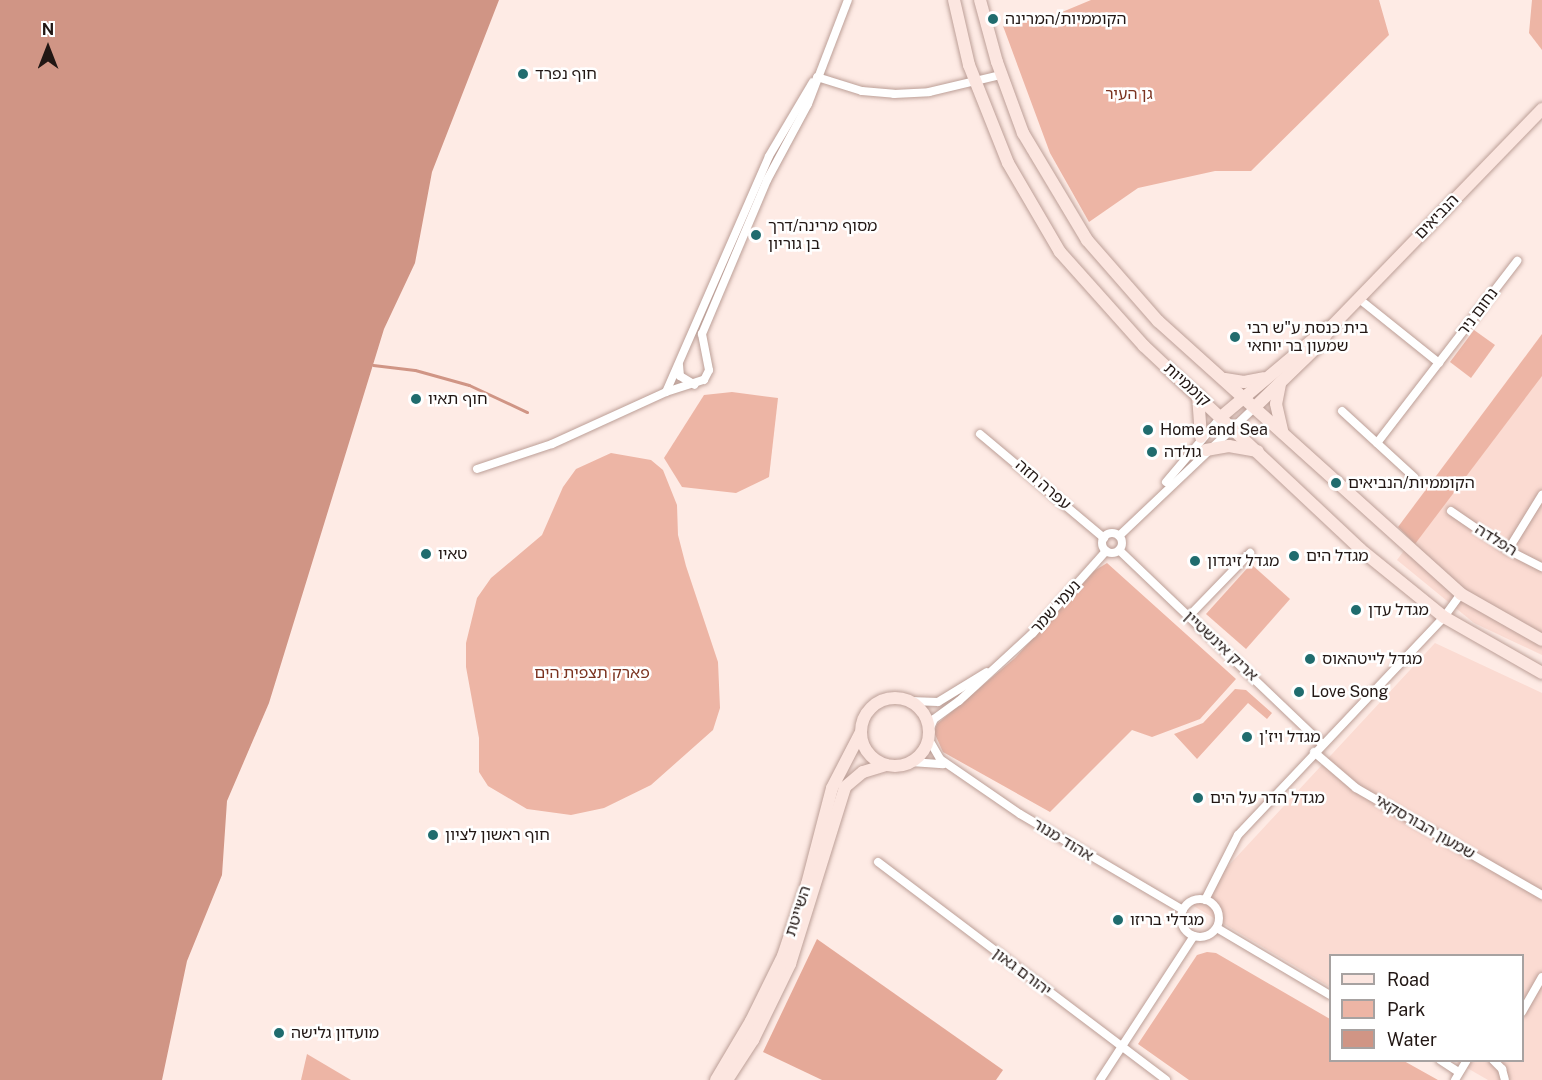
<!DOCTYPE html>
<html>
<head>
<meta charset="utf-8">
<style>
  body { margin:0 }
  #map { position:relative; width:1542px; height:1080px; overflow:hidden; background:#feebe5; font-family:"Public Sans","Noto Sans Hebrew",sans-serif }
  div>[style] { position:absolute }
  .built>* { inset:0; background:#fbdbd2 }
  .green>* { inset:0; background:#edb5a5 }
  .forest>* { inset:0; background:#e5a998 }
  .water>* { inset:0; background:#d09585 }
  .stream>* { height:3px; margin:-1.5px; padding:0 1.5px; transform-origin:1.5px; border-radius:1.5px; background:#d09585 }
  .roads { filter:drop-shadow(0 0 2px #bc9f97) drop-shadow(0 0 2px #bc9f97) }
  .street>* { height:8px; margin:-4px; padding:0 4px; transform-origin:4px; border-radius:4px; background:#fff }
  .street>.ring { margin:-4px; padding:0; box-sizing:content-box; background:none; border:8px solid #fff; border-radius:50% }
  .secondary>* { height:12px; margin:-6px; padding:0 6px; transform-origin:6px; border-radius:6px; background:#fce6e0 }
  .secondary>.ring { margin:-6px; padding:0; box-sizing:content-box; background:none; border:12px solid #fce6e0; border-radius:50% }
  .dots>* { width:16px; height:16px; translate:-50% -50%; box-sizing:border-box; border:3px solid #fff; border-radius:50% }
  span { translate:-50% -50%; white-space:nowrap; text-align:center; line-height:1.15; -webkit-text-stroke:5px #fff; paint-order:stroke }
  .poi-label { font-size:16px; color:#221714 }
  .left { translate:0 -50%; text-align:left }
  .park-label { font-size:16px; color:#7b3320 }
  .street-label { font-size:16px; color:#221714 }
  .legend { position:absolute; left:1329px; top:954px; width:195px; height:108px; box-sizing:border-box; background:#fff; border:2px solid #a7a2a1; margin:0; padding:8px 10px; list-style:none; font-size:18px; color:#221714 }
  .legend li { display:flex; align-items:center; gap:12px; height:30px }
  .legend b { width:30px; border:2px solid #a7a2a1 }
  .north { position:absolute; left:18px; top:18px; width:60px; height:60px; -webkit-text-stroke:4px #fff; paint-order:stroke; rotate:0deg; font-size:16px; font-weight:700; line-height:24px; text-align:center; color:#221714 }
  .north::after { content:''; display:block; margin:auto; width:21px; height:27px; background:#221714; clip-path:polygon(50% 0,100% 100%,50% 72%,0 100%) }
</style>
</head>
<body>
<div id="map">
  <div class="built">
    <div style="clip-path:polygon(1542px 364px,1542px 655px,1474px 623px,1397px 560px)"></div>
    <div style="clip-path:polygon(1435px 643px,1542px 693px,1542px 1080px,1488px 1080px,1455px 1061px,1522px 1060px,1522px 956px,1330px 956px,1330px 987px,1192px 905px)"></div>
  </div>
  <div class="green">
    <div style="clip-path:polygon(1091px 0,1379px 0,1389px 35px,1251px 171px,1215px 171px,1138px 188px,1089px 222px,1050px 153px,1003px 26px,1055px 15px)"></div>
    <div style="clip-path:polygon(1532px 0,1542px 0,1542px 50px,1529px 33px)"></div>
    <div style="clip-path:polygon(1474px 330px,1495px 345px,1471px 378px,1450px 362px)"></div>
    <div style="clip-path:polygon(1542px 334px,1542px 376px,1415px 544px,1398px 527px)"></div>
    <div style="clip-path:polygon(732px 392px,778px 398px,769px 477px,736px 493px,682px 487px,664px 458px,704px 395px)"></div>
    <div style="clip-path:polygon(611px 453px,651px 460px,663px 470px,677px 505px,678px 535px,686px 566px,718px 662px,720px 708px,713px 730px,651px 785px,604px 808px,571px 815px,527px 809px,488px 786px,479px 772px,479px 738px,466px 667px,466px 643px,477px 598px,491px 578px,542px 535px,563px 487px,576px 469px)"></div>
    <div style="clip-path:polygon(1107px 563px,1236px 679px,1200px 719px,1152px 737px,1132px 730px,1050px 812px,943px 752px,934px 732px,937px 724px,1015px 658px,1094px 571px)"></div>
    <div style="clip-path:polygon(1251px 564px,1290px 599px,1246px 649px,1206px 614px)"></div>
    <div style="clip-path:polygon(1235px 689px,1246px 690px,1272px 713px,1267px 719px,1248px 703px,1197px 759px,1174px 734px,1203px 723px)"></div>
    <div style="clip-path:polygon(1207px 952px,1216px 953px,1330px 1019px,1330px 1060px,1404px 1061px,1438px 1080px,1189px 1080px,1138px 1044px,1197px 955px)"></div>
    <div style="clip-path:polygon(307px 1054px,351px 1080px,301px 1080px)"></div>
  </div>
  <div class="forest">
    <div style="clip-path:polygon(817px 939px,1003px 1070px,996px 1080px,822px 1080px,763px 1052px)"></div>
  </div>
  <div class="water">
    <div style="clip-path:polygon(0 0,499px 0,432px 172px,415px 263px,384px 329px,269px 703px,227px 801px,222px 875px,187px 961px,162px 1080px,0 1080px)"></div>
  </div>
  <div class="stream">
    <div style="left:373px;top:365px;width:42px;rotate:6.8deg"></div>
    <div style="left:415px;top:370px;width:56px;rotate:15.5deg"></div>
    <div style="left:469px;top:385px;width:64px;rotate:25deg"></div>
  </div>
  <div class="roads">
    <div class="street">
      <div style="left:817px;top:77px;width:47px;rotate:17.3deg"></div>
      <div style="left:862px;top:91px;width:32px;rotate:5deg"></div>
      <div style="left:894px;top:94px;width:35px;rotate:-3deg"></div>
      <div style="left:929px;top:92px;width:74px;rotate:-13.3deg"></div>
      <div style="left:1358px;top:298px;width:104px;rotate:38.7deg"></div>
      <div style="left:679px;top:365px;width:11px;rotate:85deg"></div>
      <div style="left:680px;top:376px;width:17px;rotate:31deg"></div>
      <div style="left:666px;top:392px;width:257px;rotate:-66.4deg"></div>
      <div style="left:769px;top:156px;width:86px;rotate:-59.3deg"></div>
      <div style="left:1342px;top:411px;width:98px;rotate:42.5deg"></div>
      <div style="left:980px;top:434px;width:162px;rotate:40deg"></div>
      <div style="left:1377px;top:443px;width:230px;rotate:-52.4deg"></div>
      <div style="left:477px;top:469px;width:79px;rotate:-18.4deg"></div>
      <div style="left:552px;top:444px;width:125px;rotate:-24.5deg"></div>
      <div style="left:666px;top:392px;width:40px;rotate:-18deg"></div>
      <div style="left:704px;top:380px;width:11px;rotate:-63deg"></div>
      <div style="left:709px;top:370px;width:37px;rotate:-101deg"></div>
      <div style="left:702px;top:334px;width:167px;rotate:-67.1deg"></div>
      <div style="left:767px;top:180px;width:86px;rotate:-61.7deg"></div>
      <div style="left:808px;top:104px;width:111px;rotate:-69deg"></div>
      <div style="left:1166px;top:482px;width:87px;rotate:-49.7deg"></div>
      <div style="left:1451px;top:511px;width:69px;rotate:34.4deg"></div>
      <div style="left:1508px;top:550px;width:38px;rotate:27deg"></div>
      <div class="ring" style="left:1102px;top:533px;width:12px;height:12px"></div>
      <div style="left:1119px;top:536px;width:187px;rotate:-43.5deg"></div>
      <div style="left:1119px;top:550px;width:279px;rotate:43.7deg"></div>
      <div style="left:1508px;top:550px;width:65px;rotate:-58.3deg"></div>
      <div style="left:1189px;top:616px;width:88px;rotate:-45.9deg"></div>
      <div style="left:910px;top:701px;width:28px;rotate:2deg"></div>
      <div style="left:938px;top:702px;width:57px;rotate:-31.5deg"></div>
      <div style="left:929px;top:730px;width:12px;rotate:-66deg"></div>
      <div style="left:934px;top:719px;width:31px;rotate:-36deg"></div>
      <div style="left:959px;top:701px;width:100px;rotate:-42.6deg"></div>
      <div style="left:1033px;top:633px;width:110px;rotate:-48.3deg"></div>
      <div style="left:928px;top:738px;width:24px;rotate:60deg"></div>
      <div style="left:940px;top:759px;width:97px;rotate:34.5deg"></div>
      <div style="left:1020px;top:814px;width:189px;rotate:30.5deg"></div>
      <div style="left:1314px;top:752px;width:55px;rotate:40.6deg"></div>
      <div style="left:1356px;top:788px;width:215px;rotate:29.9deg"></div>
      <div style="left:911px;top:762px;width:32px;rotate:4deg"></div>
      <div style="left:878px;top:862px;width:361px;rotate:37.1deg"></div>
      <div class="ring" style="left:1181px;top:899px;width:30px;height:30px"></div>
      <div style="left:1205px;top:900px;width:73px;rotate:-63.1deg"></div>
      <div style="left:1238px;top:835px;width:300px;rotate:-46.6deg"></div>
      <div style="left:1444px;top:617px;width:29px;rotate:-54deg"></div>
      <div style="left:1217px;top:928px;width:131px;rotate:30.7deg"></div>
      <div style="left:1522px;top:1012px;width:40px;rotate:-60.3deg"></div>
      <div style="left:1440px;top:1060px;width:20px;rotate:33deg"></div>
      <div style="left:1493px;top:1060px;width:13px;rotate:45deg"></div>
      <div style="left:1502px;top:1069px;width:11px;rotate:75deg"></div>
      <div style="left:1100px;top:1080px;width:172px;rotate:-56.9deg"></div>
      <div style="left:1455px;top:1080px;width:23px;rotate:-59deg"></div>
    </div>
    <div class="secondary">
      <div style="left:954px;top:0;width:67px;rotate:77deg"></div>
      <div style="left:969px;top:65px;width:105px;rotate:68.3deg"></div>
      <div style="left:1008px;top:163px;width:103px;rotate:59.7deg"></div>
      <div style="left:1060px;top:252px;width:126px;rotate:48.2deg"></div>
      <div style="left:1144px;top:346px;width:296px;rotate:43.2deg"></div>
      <div style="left:1360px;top:549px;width:108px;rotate:39deg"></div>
      <div style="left:1444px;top:617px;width:113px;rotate:29.7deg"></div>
      <div style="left:980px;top:0;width:64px;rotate:74.7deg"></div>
      <div style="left:997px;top:62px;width:76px;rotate:69.9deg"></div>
      <div style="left:1023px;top:133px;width:125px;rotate:59.1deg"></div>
      <div style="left:1087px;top:240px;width:108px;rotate:48.8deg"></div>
      <div style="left:1158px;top:321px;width:408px;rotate:42deg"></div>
      <div style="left:1461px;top:594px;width:93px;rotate:29.6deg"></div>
      <div style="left:1225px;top:379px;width:19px;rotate:9deg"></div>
      <div style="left:1244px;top:382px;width:20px;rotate:-11deg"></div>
      <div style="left:1280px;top:384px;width:20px;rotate:101deg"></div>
      <div style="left:1276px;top:404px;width:28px;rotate:77deg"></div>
      <div style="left:1198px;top:395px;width:42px;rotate:85.9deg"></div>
      <div style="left:1255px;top:407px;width:86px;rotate:-44.1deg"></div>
      <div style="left:1317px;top:347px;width:27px;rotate:-54deg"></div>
      <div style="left:1333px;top:325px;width:301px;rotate:-45.9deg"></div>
      <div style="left:1222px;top:416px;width:137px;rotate:-40deg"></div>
      <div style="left:1206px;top:450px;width:23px;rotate:-10deg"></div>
      <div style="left:1229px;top:446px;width:29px;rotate:10deg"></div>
      <div class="ring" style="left:861px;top:698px;width:56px;height:56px"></div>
      <div style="left:716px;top:1080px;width:69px;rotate:-59.3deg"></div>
      <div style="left:751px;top:1021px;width:72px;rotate:-63.8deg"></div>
      <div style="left:783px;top:956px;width:76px;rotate:-71.6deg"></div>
      <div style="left:807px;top:884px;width:99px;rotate:-75.4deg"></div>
      <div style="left:832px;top:788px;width:61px;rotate:-62.6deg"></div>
      <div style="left:727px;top:1080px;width:48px;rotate:-57deg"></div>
      <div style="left:753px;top:1040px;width:85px;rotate:-64deg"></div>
      <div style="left:790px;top:964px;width:185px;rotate:-72.7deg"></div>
      <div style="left:845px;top:787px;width:23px;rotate:-40deg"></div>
      <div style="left:863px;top:772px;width:24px;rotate:-17deg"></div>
    </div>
  </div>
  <div class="dots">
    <div style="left:993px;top:19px;background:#206c6e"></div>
    <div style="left:523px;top:74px;background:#206c6e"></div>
    <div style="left:756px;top:235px;background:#206c6e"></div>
    <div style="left:1235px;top:337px;background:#206c6e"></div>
    <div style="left:416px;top:399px;background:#206c6e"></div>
    <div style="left:1148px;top:430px;background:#206c6e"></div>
    <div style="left:1152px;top:452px;background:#206c6e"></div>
    <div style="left:1336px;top:483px;background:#206c6e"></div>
    <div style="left:426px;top:554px;background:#206c6e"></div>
    <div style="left:1294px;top:556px;background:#206c6e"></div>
    <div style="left:1195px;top:561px;background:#206c6e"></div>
    <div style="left:1356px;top:610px;background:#206c6e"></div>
    <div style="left:1310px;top:659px;background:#206c6e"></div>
    <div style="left:1299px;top:692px;background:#206c6e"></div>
    <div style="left:1247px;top:737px;background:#206c6e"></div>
    <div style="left:1198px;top:798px;background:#206c6e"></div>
    <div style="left:433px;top:835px;background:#206c6e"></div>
    <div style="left:1118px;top:920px;background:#206c6e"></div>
    <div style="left:279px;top:1033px;background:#206c6e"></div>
  </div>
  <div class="poi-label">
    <span class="left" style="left:1005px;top:19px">הקוממיות/המרינה</span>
    <span class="left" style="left:535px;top:74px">חוף נפרד</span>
    <span class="left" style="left:768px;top:235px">מסוף מרינה/דרך<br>בן גוריון</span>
    <span class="left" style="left:1247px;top:337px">בית כנסת ע"ש רבי<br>שמעון בר יוחאי</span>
    <span class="left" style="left:428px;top:399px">חוף תאיו</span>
    <span class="left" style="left:1160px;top:430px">Home and Sea</span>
    <span class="left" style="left:1164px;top:452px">גולדה</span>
    <span class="left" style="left:1348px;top:483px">הקוממיות/הנביאים</span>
    <span class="left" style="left:438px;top:554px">טאיו</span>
    <span class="left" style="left:1306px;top:556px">מגדל הים</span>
    <span class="left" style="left:1207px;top:561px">מגדל זיגדון</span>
    <span class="left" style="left:1368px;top:610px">מגדל עדן</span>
    <span class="left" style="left:1322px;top:659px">מגדל לייטהאוס</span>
    <span class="left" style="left:1311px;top:692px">Love Song</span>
    <span class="left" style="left:1259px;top:737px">מגדל ויז'ן</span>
    <span class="left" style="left:1210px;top:798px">מגדל הדר על הים</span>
    <span class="left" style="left:445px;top:835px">חוף ראשון לציון</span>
    <span class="left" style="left:1130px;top:920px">מגדלי בריזו</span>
    <span class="left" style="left:291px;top:1033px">מועדון גלישה</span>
  </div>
  <div class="park-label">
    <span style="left:1129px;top:94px">גן העיר</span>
    <span style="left:592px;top:673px">פארק תצפית הים</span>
  </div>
  <div class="street-label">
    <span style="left:1437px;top:217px;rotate:-46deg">הנביאים</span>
    <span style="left:1478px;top:312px;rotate:-53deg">נחום ניר</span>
    <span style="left:1187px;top:385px;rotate:42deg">קוממיות</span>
    <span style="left:1043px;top:485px;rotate:41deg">עפרה חזה</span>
    <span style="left:1496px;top:540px;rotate:32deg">הפלדה</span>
    <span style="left:1056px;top:607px;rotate:-48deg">נעמי שמר</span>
    <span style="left:1221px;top:646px;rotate:43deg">אריק אינשטיין</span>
    <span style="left:1425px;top:827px;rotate:30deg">שמעון הבורסקאי</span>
    <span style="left:1063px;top:840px;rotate:31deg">אהוד מנור</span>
    <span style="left:798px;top:911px;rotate:-72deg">השייטת</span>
    <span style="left:1022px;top:972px;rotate:37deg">יהורם גאון</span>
  </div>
  <ul class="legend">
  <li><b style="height:8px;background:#fce6e0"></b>Road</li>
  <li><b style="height:16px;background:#edb5a5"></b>Park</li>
  <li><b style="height:16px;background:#d09585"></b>Water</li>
  </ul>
  <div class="north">N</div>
</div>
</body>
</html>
